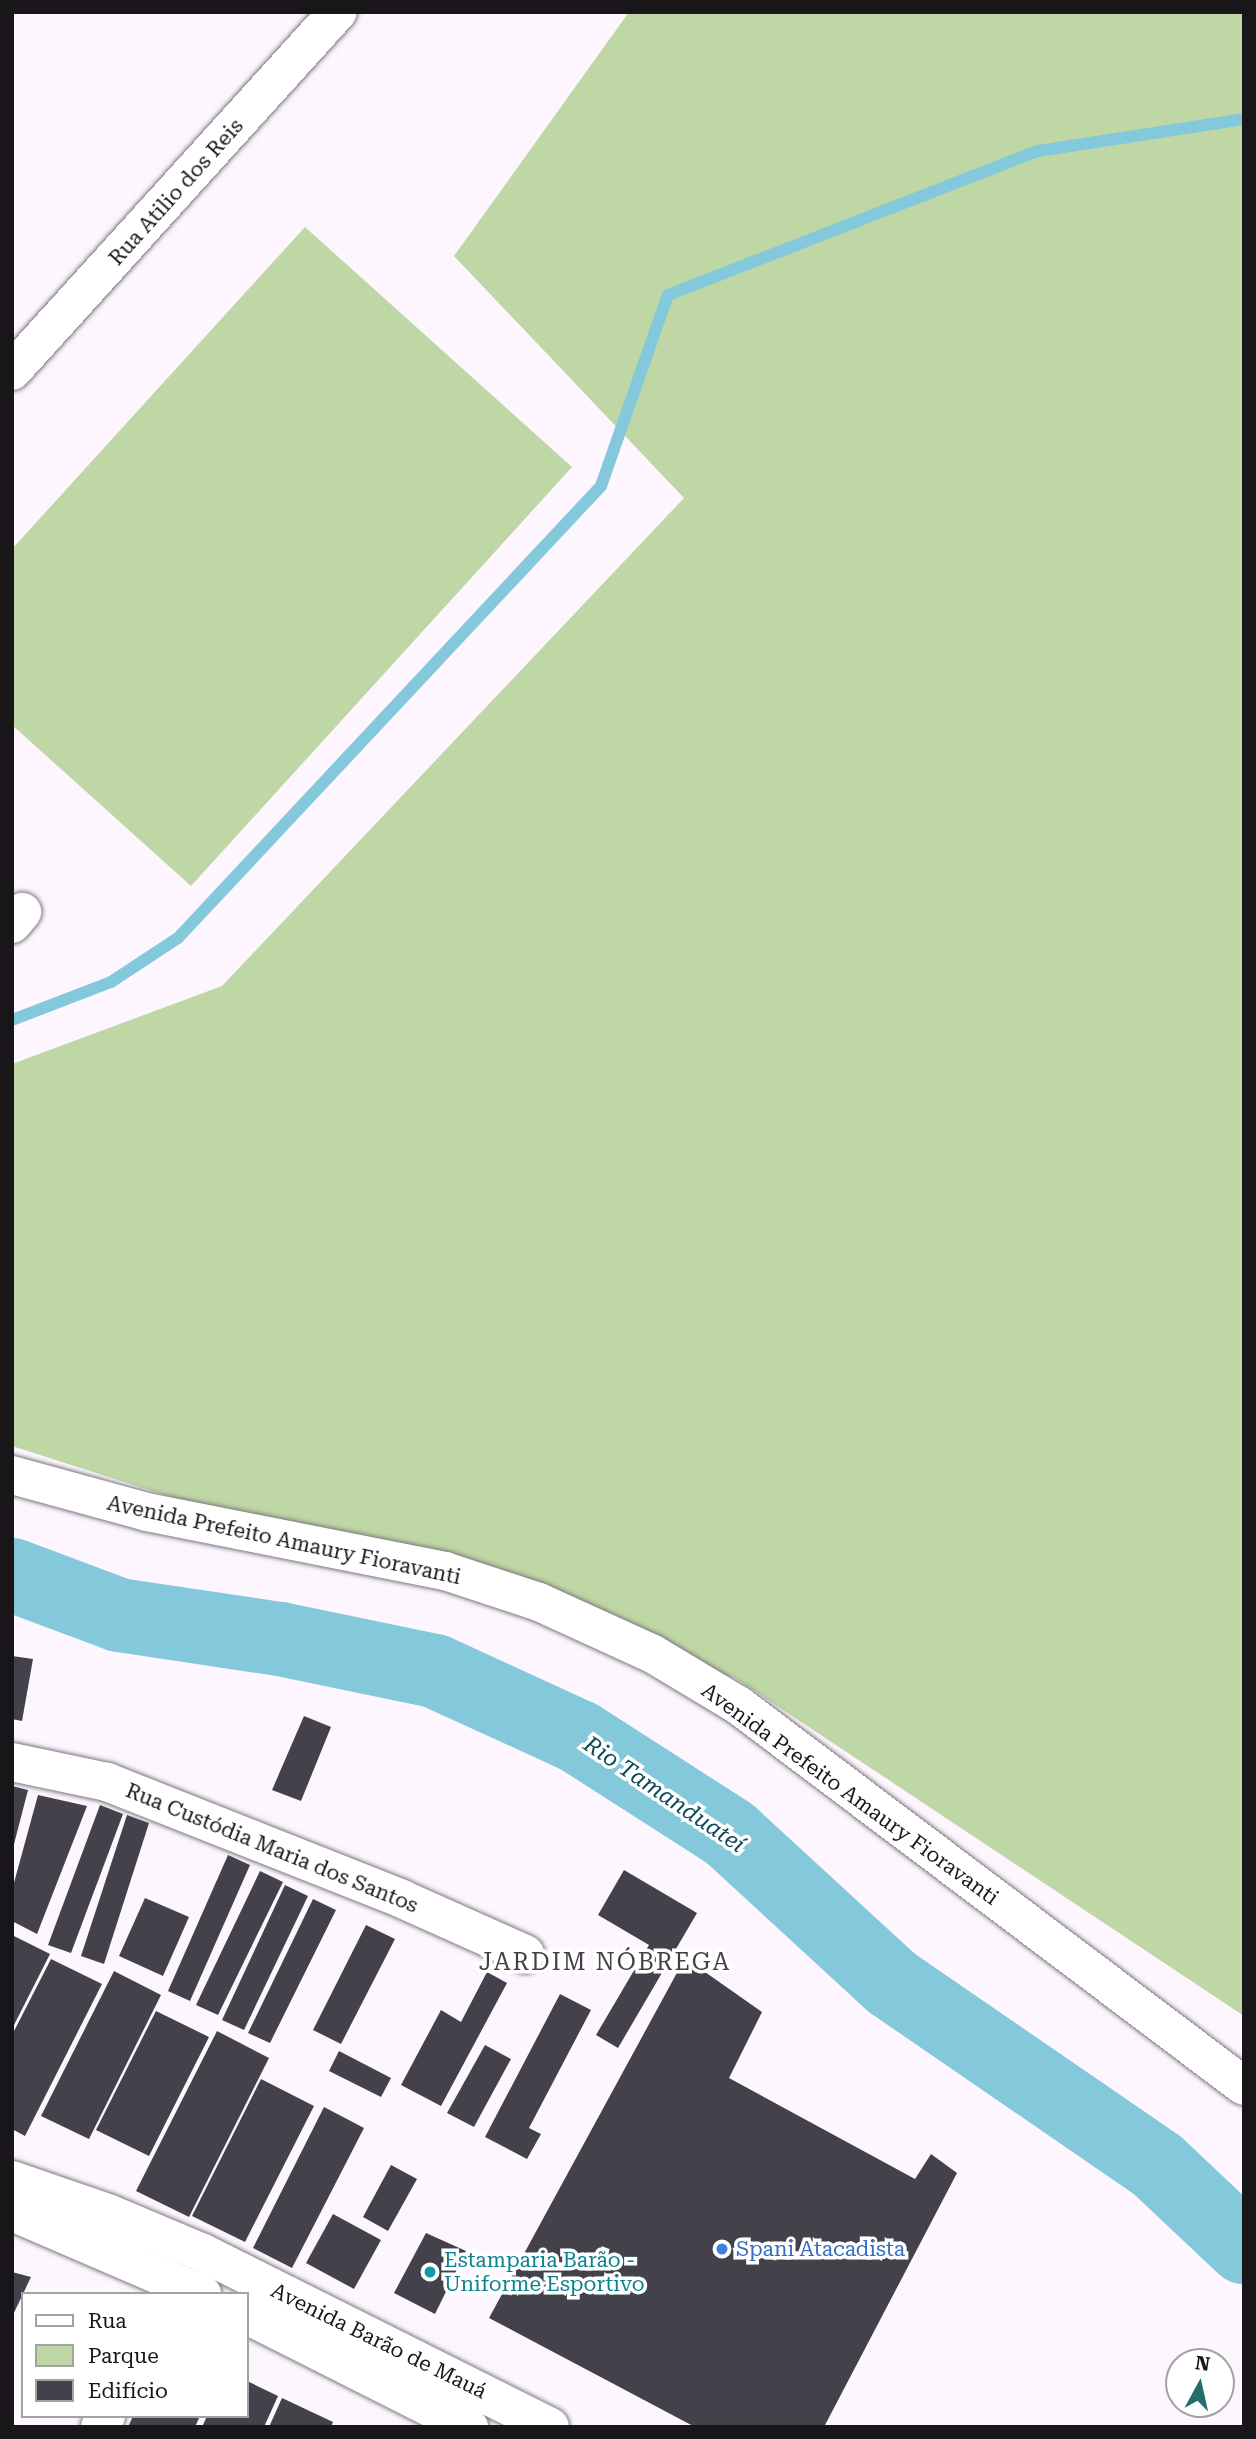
<!DOCTYPE html>
<html>
<head>
<meta charset="utf-8">
<style>
  body { margin:0 }
  #map { position:relative; width:1256px; height:2439px; overflow:hidden; background:#fdf6ff; font-family:"Roboto Serif",serif }
  div>[style] { position:absolute }
  .green>* { inset:0; background:#bed7a5 }
  .stream>* { height:12px; margin:-6px; padding:0 6px; transform-origin:6px; border-radius:6px; background:#84c9db }
  .river>* { height:74px; margin:-37px; padding:0 37px; transform-origin:37px; border-radius:37px; background:#84c9db }
  .building>* { inset:0; background:#43424a }
  .roads { filter:drop-shadow(0 0 2px #7d777f) drop-shadow(0 0 2px #7d777f) }
  .street>* { height:38px; margin:-19px; padding:0 19px; transform-origin:19px; border-radius:19px; background:#fff }
  .secondary>* { height:38px; margin:-19px; padding:0 19px; transform-origin:19px; border-radius:19px; background:#fff }
  .primary>* { height:38px; margin:-19px; padding:0 19px; transform-origin:19px; border-radius:19px; background:#fff }
  .dots>* { width:19px; height:19px; translate:-50% -50%; box-sizing:border-box; border:4px solid #fff; border-radius:50% }
  span { translate:-50% -50%; white-space:nowrap; text-align:center; line-height:1.15; -webkit-text-stroke:7px #fff; paint-order:stroke }
  .street-label { font-size:21px; color:#181619 }
  .shop-label { font-size:21px; color:#366cbe }
  .left { translate:0 -50%; text-align:left }
  .culture-label { font-size:21px; color:#0d838f }
  .water-label { font-size:23px; color:#0b4956; font-style:italic }
  .quarter-label { font-size:24px; color:#443e45; letter-spacing:2px }
  .frame { position:absolute; inset:0; border:14px solid #181619; pointer-events:none }
  .legend { position:absolute; left:21px; top:2292px; width:228px; height:126px; box-sizing:border-box; background:#fff; border:2px solid #a3a2a3; margin:0; padding:9px 12px; list-style:none; font-size:21px; color:#181619 }
  .legend li { display:flex; align-items:center; gap:14px; height:35px }
  .legend b { width:35px; border:2px solid #a3a2a3 }
  .north { position:absolute; left:1165px; top:2348px; width:70px; height:70px; box-sizing:border-box; background:#fff; border:2px solid #a3a2a3; border-radius:50%; rotate:8deg; font-size:19px; font-weight:700; line-height:28px; text-align:center; color:#181619 }
  .north::after { content:''; display:block; margin:auto; width:24px; height:32px; background:#246e69; clip-path:polygon(50% 0,100% 100%,50% 72%,0 100%) }
</style>
</head>
<body>
<div id="map">
  <div class="green">
    <div style="clip-path:polygon(629px 12px,1244px 12px,1244px 2016px,735px 1678px,12px 1446px,12px 1064px,222px 986px,684px 498px,454px 256px)"></div>
    <div style="clip-path:polygon(305px 227px,572px 467px,191px 886px,12px 725px,12px 549px)"></div>
  </div>
  <div class="stream">
    <div style="left:12px;top:1020px;width:106px;rotate:-21deg"></div>
    <div style="left:111px;top:982px;width:80px;rotate:-33.3deg"></div>
    <div style="left:178px;top:938px;width:619px;rotate:-46.9deg"></div>
    <div style="left:601px;top:486px;width:202px;rotate:-70.7deg"></div>
    <div style="left:668px;top:295px;width:397px;rotate:-21.3deg"></div>
    <div style="left:1038px;top:151px;width:208px;rotate:-8.8deg"></div>
  </div>
  <div class="river">
    <div style="left:12px;top:1575px;width:114px;rotate:20.5deg"></div>
    <div style="left:119px;top:1615px;width:163px;rotate:8.5deg"></div>
    <div style="left:280px;top:1639px;width:158px;rotate:11.7deg"></div>
    <div style="left:435px;top:1671px;width:158px;rotate:24.6deg"></div>
    <div style="left:579px;top:1737px;width:179px;rotate:32.7deg"></div>
    <div style="left:730px;top:1834px;width:220px;rotate:42.6deg"></div>
    <div style="left:892px;top:1983px;width:321px;rotate:34.5deg"></div>
    <div style="left:1157px;top:2165px;width:120px;rotate:43.3deg"></div>
  </div>
  <div class="building">
    <div style="clip-path:polygon(12px 1656px,33px 1659px,22px 1721px,12px 1719px)"></div>
    <div style="clip-path:polygon(304px 1716px,331px 1727px,301px 1801px,272px 1790px)"></div>
    <div style="clip-path:polygon(12px 1786px,28px 1790px,13px 1848px,12px 1848px)"></div>
    <div style="clip-path:polygon(38px 1795px,87px 1806px,37px 1934px,12px 1921px,12px 1890px)"></div>
    <div style="clip-path:polygon(100px 1805px,123px 1814px,71px 1953px,48px 1945px)"></div>
    <div style="clip-path:polygon(127px 1815px,149px 1823px,104px 1964px,81px 1956px)"></div>
    <div style="clip-path:polygon(228px 1855px,250px 1865px,190px 2001px,168px 1991px)"></div>
    <div style="clip-path:polygon(624px 1870px,697px 1913px,618px 2048px,596px 2035px,649px 1945px,598px 1915px)"></div>
    <div style="clip-path:polygon(260px 1871px,283px 1882px,218px 2015px,196px 2005px)"></div>
    <div style="clip-path:polygon(285px 1885px,308px 1896px,244px 2030px,222px 2020px)"></div>
    <div style="clip-path:polygon(145px 1898px,189px 1917px,163px 1976px,119px 1956px)"></div>
    <div style="clip-path:polygon(313px 1899px,336px 1910px,270px 2043px,248px 2033px)"></div>
    <div style="clip-path:polygon(366px 1925px,395px 1939px,341px 2044px,313px 2030px)"></div>
    <div style="clip-path:polygon(12px 1935px,50px 1954px,12px 2029px)"></div>
    <div style="clip-path:polygon(685px 1958px,762px 2012px,729px 2078px,915px 2179px,931px 2154px,957px 2173px,824px 2427px,695px 2427px,489px 2318px)"></div>
    <div style="clip-path:polygon(51px 1959px,102px 1984px,25px 2136px,12px 2129px,12px 2035px)"></div>
    <div style="clip-path:polygon(114px 1971px,161px 1995px,89px 2139px,41px 2116px)"></div>
    <div style="clip-path:polygon(487px 1972px,507px 1983px,441px 2106px,401px 2085px,441px 2010px,461px 2022px)"></div>
    <div style="clip-path:polygon(560px 1994px,591px 2010px,529px 2128px,541px 2134px,527px 2159px,485px 2137px)"></div>
    <div style="clip-path:polygon(156px 2011px,209px 2037px,149px 2156px,96px 2130px)"></div>
    <div style="clip-path:polygon(217px 2031px,269px 2058px,189px 2217px,136px 2191px)"></div>
    <div style="clip-path:polygon(485px 2045px,511px 2059px,474px 2127px,447px 2113px)"></div>
    <div style="clip-path:polygon(339px 2051px,391px 2078px,381px 2097px,329px 2071px)"></div>
    <div style="clip-path:polygon(261px 2079px,314px 2106px,245px 2242px,192px 2216px)"></div>
    <div style="clip-path:polygon(324px 2107px,364px 2128px,292px 2268px,253px 2248px)"></div>
    <div style="clip-path:polygon(391px 2165px,417px 2179px,388px 2231px,363px 2217px)"></div>
    <div style="clip-path:polygon(333px 2214px,381px 2240px,354px 2289px,306px 2263px)"></div>
    <div style="clip-path:polygon(426px 2233px,466px 2251px,435px 2314px,394px 2293px)"></div>
    <div style="clip-path:polygon(12px 2272px,31px 2277px,12px 2317px)"></div>
    <div style="clip-path:polygon(247px 2381px,278px 2396px,264px 2427px,202px 2427px,207px 2416px,247px 2416px)"></div>
    <div style="clip-path:polygon(282px 2398px,333px 2422px,331px 2427px,269px 2427px)"></div>
    <div style="clip-path:polygon(133px 2416px,200px 2416px,195px 2427px,128px 2427px)"></div>
  </div>
  <div class="roads">
    <div class="street">
      <div style="left:12px;top:371px;width:485px;rotate:-47.8deg"></div>
      <div style="left:12px;top:924px;width:16px;rotate:-50deg"></div>
      <div style="left:12px;top:1762px;width:97px;rotate:11.9deg"></div>
      <div style="left:107px;top:1782px;width:317px;rotate:21.6deg"></div>
      <div style="left:402px;top:1899px;width:135px;rotate:24.1deg"></div>
      <div style="left:100px;top:2427px;width:13px;rotate:-61deg"></div>
    </div>
    <div class="secondary">
      <div style="left:12px;top:1475px;width:140px;rotate:15.3deg"></div>
      <div style="left:147px;top:1512px;width:304px;rotate:11.2deg"></div>
      <div style="left:445px;top:1571px;width:99px;rotate:18.3deg"></div>
      <div style="left:539px;top:1602px;width:125px;rotate:24.5deg"></div>
      <div style="left:653px;top:1654px;width:99px;rotate:31deg"></div>
      <div style="left:738px;top:1705px;width:633px;rotate:36.98deg"></div>
    </div>
    <div class="primary">
      <div style="left:12px;top:2180px;width:102px;rotate:19deg"></div>
      <div style="left:108px;top:2213px;width:103px;rotate:22.8deg"></div>
      <div style="left:203px;top:2253px;width:388px;rotate:26.6deg"></div>
      <div style="left:12px;top:2212px;width:207px;rotate:23.3deg"></div>
      <div style="left:247px;top:2315px;width:249px;rotate:26.8deg"></div>
    </div>
  </div>
  <div class="dots">
    <div style="left:722px;top:2249px;background:#3f7fe0"></div>
    <div style="left:430px;top:2272px;background:#0f9aa8"></div>
  </div>
  <div class="street-label">
    <span style="left:176px;top:192px;rotate:-48deg">Rua Atilio dos Reis</span>
    <span style="left:284px;top:1540px;rotate:12deg">Avenida Prefeito Amaury Fioravanti</span>
    <span style="left:850px;top:1794px;rotate:36deg">Avenida Prefeito Amaury Fioravanti</span>
    <span style="left:272px;top:1848px;rotate:22deg">Rua Custódia Maria dos Santos</span>
    <span style="left:379px;top:2341px;rotate:26deg">Avenida Barão de Mauá</span>
  </div>
  <div class="shop-label">
    <span class="left" style="left:736px;top:2249px">Spani Atacadista</span>
  </div>
  <div class="culture-label">
    <span class="left" style="left:444px;top:2272px">Estamparia Barão -<br>Uniforme Esportivo</span>
  </div>
  <div class="water-label">
    <span style="left:664px;top:1795px;rotate:34deg">Rio Tamanduateí</span>
  </div>
  <div class="quarter-label">
    <span style="left:605px;top:1963px">JARDIM NÓBREGA</span>
  </div>
  <div class="frame"></div>
  <ul class="legend">
  <li><b style="height:9px;background:#fff"></b>Rua</li>
  <li><b style="height:19px;background:#bed7a5"></b>Parque</li>
  <li><b style="height:19px;background:#43424a"></b>Edifício</li>
  </ul>
  <div class="north">N</div>
</div>
</body>
</html>
